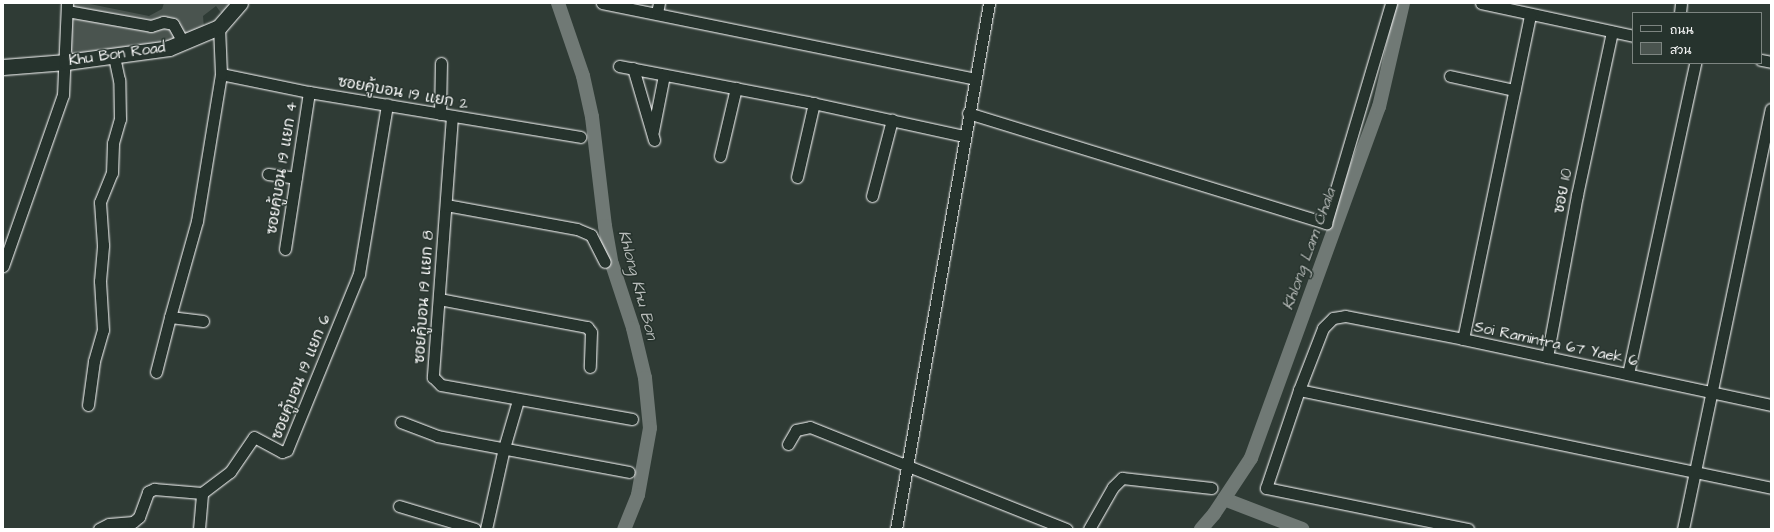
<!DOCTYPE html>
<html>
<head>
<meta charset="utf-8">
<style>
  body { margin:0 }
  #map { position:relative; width:1774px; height:532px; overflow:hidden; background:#2f3b35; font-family:"Architects Daughter","Playpen Sans Thai",sans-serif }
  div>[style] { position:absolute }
  .green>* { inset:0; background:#4a544f }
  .canal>* { height:14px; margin:-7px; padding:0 7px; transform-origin:7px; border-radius:7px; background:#707975 }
  .roads { filter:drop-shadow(0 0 1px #fff) drop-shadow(0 0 1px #fff) }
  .minor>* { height:11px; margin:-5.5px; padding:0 5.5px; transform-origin:5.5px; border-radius:5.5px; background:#26332d }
  .secondary>* { height:15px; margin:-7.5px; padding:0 7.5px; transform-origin:7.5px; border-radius:7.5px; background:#26332d }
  span { translate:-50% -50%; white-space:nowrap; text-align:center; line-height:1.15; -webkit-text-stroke:3px #26332d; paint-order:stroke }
  .street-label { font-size:15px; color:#fff }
  .water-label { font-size:16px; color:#b8bcba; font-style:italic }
  .frame { position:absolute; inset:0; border:4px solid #fff; pointer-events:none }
  .legend { position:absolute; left:1632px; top:12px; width:130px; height:52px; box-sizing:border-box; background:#26332d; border:1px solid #7d8581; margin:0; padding:5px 7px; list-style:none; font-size:12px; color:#fff }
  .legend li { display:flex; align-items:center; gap:8px; height:20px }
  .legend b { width:20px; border:1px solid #7d8581 }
</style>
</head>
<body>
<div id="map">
  <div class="green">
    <div style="clip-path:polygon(68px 3px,85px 3px,149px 16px,162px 9px,164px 3px,234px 3px,224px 17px,216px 6px,203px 16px,204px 28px,162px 44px,68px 59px)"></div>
  </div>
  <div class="canal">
    <div style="left:558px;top:3px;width:77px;rotate:71.1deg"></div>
    <div style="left:583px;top:76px;width:42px;rotate:77.6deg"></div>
    <div style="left:592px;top:117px;width:110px;rotate:83.2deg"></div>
    <div style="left:605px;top:226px;width:39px;rotate:80deg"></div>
    <div style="left:612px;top:264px;width:67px;rotate:71.8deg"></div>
    <div style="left:633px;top:328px;width:51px;rotate:76.5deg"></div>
    <div style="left:645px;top:378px;width:50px;rotate:84.3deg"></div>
    <div style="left:650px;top:428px;width:68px;rotate:100.2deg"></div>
    <div style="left:638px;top:495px;width:37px;rotate:112deg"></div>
    <div style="left:1224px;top:499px;width:84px;rotate:21deg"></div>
    <div style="left:1201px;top:529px;width:20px;rotate:-49deg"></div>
    <div style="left:1214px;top:514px;width:67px;rotate:-56.5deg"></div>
    <div style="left:1251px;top:458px;width:374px;rotate:-70deg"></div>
    <div style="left:1379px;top:107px;width:107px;rotate:-77deg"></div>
  </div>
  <div class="roads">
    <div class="minor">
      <div style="left:602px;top:3px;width:381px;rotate:11.5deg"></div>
      <div style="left:1481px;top:3px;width:156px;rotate:12.2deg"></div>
      <div style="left:67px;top:11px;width:85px;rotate:10.1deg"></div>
      <div style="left:151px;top:26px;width:13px;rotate:-18deg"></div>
      <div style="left:163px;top:22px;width:10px;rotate:11deg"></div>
      <div style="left:173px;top:24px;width:21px;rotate:61deg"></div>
      <div style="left:657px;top:13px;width:10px;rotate:-79deg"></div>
      <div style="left:1680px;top:13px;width:9px;rotate:-84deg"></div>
      <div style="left:1761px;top:60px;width:10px;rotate:11deg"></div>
      <div style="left:619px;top:66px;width:192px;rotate:10.8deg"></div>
      <div style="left:808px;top:102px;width:160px;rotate:12.3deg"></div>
      <div style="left:633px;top:68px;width:75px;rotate:73.7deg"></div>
      <div style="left:221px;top:74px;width:90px;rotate:11.6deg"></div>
      <div style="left:309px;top:92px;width:275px;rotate:9.4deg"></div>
      <div style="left:1450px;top:76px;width:66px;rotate:12.3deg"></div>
      <div style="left:968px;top:113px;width:375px;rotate:17.1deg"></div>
      <div style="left:1326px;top:223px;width:229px;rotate:-73.5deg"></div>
      <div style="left:440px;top:114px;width:51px;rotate:-88.9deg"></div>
      <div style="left:452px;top:116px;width:262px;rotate:94.2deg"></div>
      <div style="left:433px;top:377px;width:11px;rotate:45deg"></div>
      <div style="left:441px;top:385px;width:194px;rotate:10.1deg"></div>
      <div style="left:653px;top:131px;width:57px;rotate:-78.9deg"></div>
      <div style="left:720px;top:156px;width:70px;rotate:-76.8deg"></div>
      <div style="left:268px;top:174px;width:28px;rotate:8deg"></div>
      <div style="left:797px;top:177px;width:76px;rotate:-77.1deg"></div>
      <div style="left:872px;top:196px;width:79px;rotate:-75.3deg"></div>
      <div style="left:446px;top:205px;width:133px;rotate:10.4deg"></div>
      <div style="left:577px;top:229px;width:15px;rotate:23deg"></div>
      <div style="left:591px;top:235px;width:30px;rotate:63deg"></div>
      <div style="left:285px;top:249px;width:159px;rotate:-81.3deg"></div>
      <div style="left:3px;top:266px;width:181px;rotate:-70.7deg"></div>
      <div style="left:63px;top:95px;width:92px;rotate:-87.5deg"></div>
      <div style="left:439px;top:299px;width:151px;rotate:10.7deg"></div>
      <div style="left:587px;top:327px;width:6px;rotate:51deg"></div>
      <div style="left:591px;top:332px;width:35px;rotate:92deg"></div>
      <div style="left:203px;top:321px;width:33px;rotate:-173deg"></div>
      <div style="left:170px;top:317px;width:100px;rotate:-74.3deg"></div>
      <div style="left:197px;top:221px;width:149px;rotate:-80.7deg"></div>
      <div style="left:221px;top:74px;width:47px;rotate:-92.4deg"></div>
      <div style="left:1463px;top:339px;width:331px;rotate:-78.3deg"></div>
      <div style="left:1547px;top:357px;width:165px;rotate:-79.5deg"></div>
      <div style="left:1577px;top:195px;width:167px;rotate:-77.9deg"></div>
      <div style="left:156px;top:372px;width:57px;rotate:-75.7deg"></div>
      <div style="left:1628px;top:374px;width:318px;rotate:-77.8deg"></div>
      <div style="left:1299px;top:390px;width:482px;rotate:11.7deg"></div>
      <div style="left:88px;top:405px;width:44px;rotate:-82.2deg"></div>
      <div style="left:94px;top:361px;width:32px;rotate:-74deg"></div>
      <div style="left:103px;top:330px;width:49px;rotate:-93.5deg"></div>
      <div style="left:100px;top:281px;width:36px;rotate:-85deg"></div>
      <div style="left:103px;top:245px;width:43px;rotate:-94deg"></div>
      <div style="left:100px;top:202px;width:31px;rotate:-68deg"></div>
      <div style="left:112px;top:173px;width:30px;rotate:-88deg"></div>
      <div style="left:113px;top:143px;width:25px;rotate:-74deg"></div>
      <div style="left:120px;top:119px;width:39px;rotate:-91deg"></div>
      <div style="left:119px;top:80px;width:25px;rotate:-102deg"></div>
      <div style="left:401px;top:422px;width:39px;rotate:21deg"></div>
      <div style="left:437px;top:436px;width:195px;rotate:10.6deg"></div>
      <div style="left:788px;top:444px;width:16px;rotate:-60deg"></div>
      <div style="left:796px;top:430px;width:14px;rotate:-12deg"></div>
      <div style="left:810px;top:427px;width:276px;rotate:21.7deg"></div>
      <div style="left:399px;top:506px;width:79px;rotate:16.8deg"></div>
      <div style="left:99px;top:529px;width:11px;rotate:-27deg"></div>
      <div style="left:109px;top:524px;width:24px;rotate:-5deg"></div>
      <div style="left:133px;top:522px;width:8px;rotate:-40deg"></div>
      <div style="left:139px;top:517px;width:27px;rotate:-70deg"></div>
      <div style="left:148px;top:492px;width:7px;rotate:-27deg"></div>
      <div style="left:154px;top:489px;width:48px;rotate:4.8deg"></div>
      <div style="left:202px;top:493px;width:35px;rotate:-37deg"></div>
      <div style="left:230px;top:472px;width:42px;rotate:-55.6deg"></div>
      <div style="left:254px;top:437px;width:32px;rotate:28deg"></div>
      <div style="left:282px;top:452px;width:5px;rotate:-22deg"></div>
      <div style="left:287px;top:450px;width:190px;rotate:-67.8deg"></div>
      <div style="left:359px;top:274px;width:172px;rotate:-80.6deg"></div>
      <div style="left:199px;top:529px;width:36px;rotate:-85deg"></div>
      <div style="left:486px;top:529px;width:83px;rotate:-77.5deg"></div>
      <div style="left:504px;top:448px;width:50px;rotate:-73.7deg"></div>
      <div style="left:896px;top:529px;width:534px;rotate:-79.97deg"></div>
      <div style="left:1089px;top:529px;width:48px;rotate:-60.3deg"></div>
      <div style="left:1113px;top:487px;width:13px;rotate:-45deg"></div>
      <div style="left:1122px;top:478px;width:90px;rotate:6.4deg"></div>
      <div style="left:1468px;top:529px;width:206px;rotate:-168.5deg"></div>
      <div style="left:1266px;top:488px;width:103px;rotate:-71.4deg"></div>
      <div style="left:1299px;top:390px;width:66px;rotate:-68.8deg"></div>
      <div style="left:1323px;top:328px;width:14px;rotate:-45deg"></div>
      <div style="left:1333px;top:318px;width:12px;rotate:-9deg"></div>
      <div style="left:1345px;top:316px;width:120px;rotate:11deg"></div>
      <div style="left:1463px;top:339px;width:315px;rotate:12.1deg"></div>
      <div style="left:1683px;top:529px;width:429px;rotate:-78.2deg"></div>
    </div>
    <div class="secondary">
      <div style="left:3px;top:67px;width:63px;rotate:-4.5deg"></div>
      <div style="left:66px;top:62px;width:104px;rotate:-7.7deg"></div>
      <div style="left:169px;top:48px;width:54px;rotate:-22.8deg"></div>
      <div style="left:219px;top:27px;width:32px;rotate:-49deg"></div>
    </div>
  </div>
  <div class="street-label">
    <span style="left:117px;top:54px;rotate:-8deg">Khu Bon Road</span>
    <span style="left:403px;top:93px;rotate:10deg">ซอยคู้บอน 19 แยก 2</span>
    <span style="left:282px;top:168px;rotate:-81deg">ซอยคู้บอน 19 แยก 4</span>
    <span style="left:1563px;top:191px;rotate:-79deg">ซอย 10</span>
    <span style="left:424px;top:297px;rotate:-86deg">ซอยคู้บอน 19 แยก 8</span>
    <span style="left:1556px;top:344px;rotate:12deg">Soi Ramintra 67 Yaek 6</span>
    <span style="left:301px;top:377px;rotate:-68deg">ซอยคู้บอน 19 แยก 6</span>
  </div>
  <div class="water-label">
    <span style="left:1309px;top:249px;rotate:-70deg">Khlong Lam Chala</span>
    <span style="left:638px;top:285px;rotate:75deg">Khlong Khu Bon</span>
  </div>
  <div class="frame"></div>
  <ul class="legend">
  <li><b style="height:5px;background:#26332d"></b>ถนน</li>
  <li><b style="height:11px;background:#4a544f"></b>สวน</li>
  </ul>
</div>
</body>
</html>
